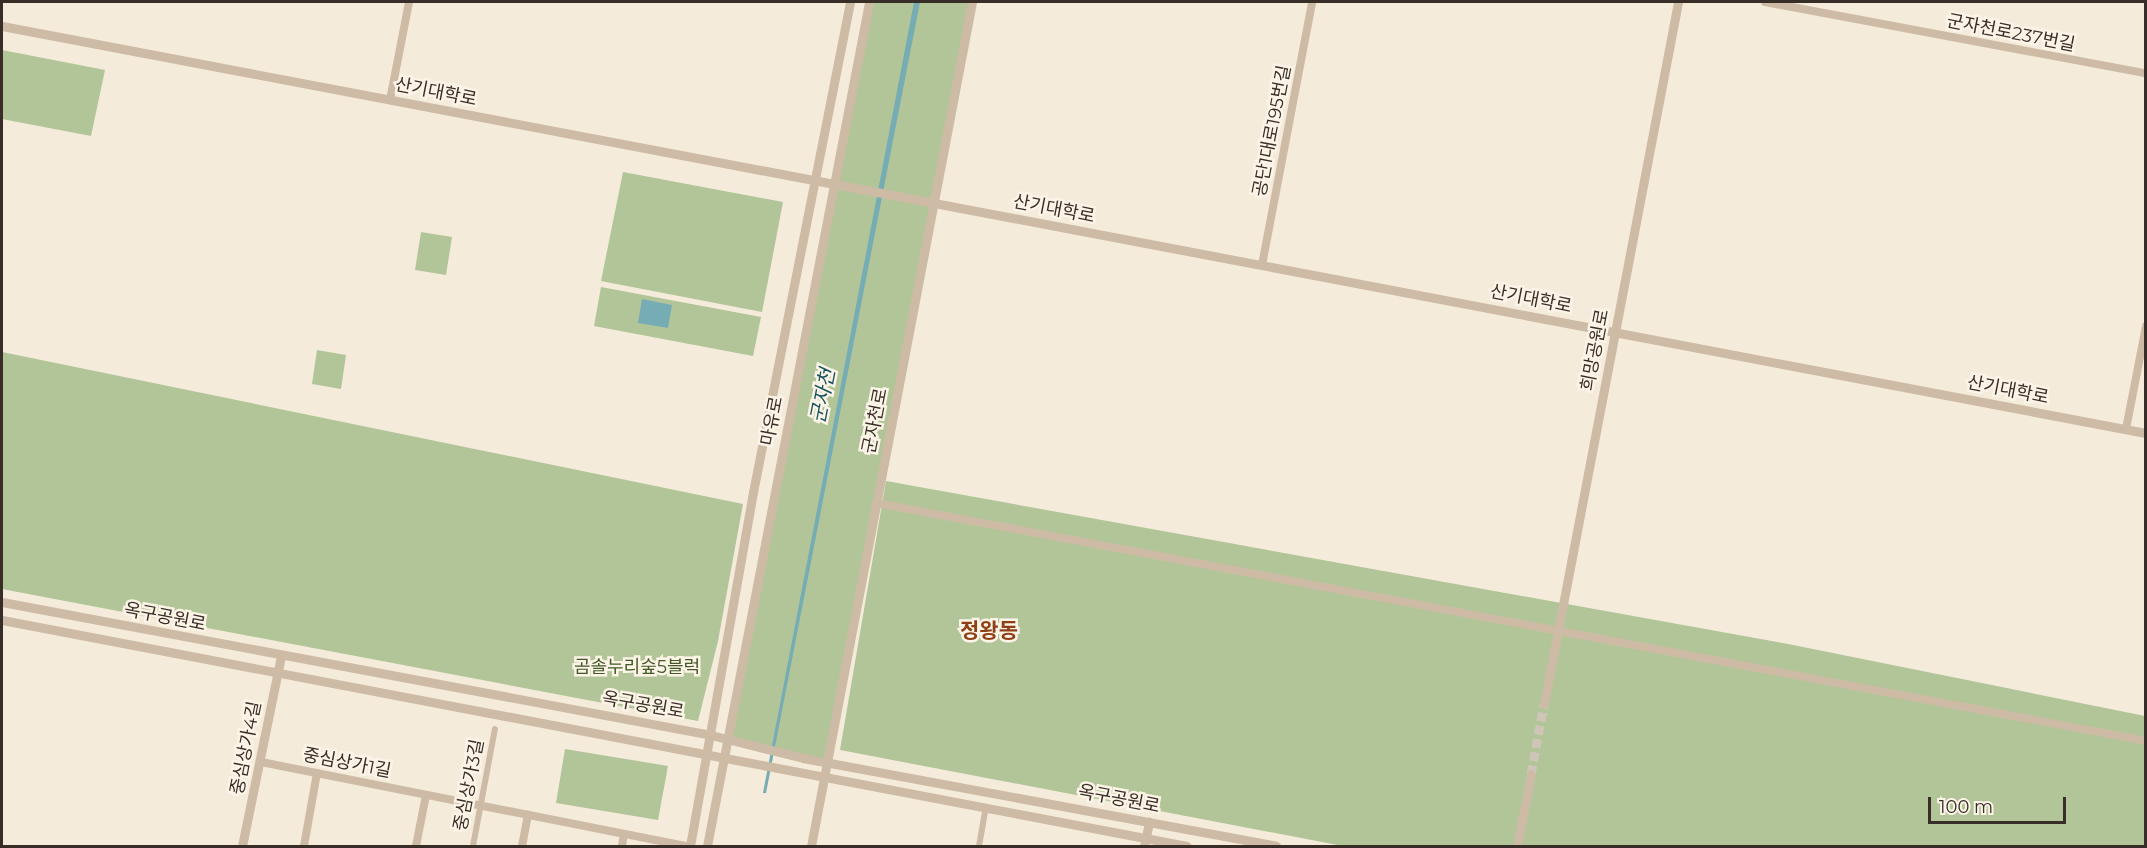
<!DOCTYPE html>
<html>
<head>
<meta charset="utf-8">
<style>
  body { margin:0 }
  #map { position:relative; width:2147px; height:848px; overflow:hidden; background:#f4ebda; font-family:Montserrat,"Noto Sans KR",sans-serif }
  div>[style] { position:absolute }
  .green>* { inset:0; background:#b2c599 }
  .water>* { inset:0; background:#76acb4 }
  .tertiary-tunnel>* { height:9px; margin-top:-4.5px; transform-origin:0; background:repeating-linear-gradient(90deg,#cfc5b6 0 9px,transparent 0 13.5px) }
  .pedestrian>* { height:6px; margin:-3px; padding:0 3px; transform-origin:3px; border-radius:3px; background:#cebba5 }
  .minor>* { height:8px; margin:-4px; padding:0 4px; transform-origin:4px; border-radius:4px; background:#cebba5 }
  .tertiary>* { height:9px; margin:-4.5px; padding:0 4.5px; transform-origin:4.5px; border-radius:4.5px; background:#cebba5 }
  span { translate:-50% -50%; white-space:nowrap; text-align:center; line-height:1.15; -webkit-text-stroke:5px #fbf4e7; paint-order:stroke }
  .street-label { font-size:18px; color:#392e27 }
  .park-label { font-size:18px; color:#435a28 }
  .water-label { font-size:20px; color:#18535f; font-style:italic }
  .quarter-label { font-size:21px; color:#904017; font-weight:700 }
  .frame { position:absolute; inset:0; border:3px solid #392e27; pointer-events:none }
  .scale { position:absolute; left:1928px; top:797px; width:138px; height:27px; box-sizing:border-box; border:3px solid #392e27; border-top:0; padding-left:8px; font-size:18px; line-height:21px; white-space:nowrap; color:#392e27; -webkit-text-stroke:4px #fbf4e7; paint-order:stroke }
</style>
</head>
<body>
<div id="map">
  <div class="green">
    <div style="clip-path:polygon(870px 2px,972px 2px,827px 760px,729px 739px)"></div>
    <div style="clip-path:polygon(2px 50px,105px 70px,91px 136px,2px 119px)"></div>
    <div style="clip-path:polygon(623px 172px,783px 202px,762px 312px,601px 281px)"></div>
    <div style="clip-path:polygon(421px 232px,452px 237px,446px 275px,415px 270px)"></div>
    <div style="clip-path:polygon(601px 287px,761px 317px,753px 356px,594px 326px)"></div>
    <div style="clip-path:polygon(317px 350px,346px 355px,341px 389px,312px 384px)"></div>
    <div style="clip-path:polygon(2px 352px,743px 504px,718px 641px,698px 721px,2px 589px)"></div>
    <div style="clip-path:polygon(886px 481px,1788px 644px,2145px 716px,2145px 846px,1343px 846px,840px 750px)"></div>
    <div style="clip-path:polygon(565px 749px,668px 766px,658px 820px,556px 803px)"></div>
  </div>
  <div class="water">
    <div style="clip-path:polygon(914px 2px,920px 2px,766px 793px,763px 793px)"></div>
    <div style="clip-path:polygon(642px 299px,672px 305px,668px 328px,638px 323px)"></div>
  </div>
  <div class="tertiary-tunnel">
    <div style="left:1531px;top:774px;width:71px;rotate:-79.5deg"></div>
  </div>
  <div class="pedestrian">
    <div style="left:473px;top:846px;width:119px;rotate:-79.4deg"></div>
    <div style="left:979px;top:846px;width:40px;rotate:-80deg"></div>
  </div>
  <div class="minor">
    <div style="left:1765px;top:2px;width:388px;rotate:10.6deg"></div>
    <div style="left:390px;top:100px;width:100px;rotate:-79deg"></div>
    <div style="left:1262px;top:265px;width:268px;rotate:-79.2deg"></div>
    <div style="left:2126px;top:429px;width:105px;rotate:-79deg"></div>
    <div style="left:876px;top:503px;width:1292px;rotate:10.61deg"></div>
    <div style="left:261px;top:762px;width:434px;rotate:11.2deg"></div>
    <div style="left:304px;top:846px;width:74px;rotate:-79.9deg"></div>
    <div style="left:416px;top:846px;width:52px;rotate:-78.9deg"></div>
    <div style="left:522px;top:846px;width:32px;rotate:-79deg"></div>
    <div style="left:622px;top:846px;width:12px;rotate:-81deg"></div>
  </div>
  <div class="tertiary">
    <div style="left:2px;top:26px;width:2182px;rotate:10.75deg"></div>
    <div style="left:2px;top:602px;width:721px;rotate:10.62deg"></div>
    <div style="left:711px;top:735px;width:95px;rotate:14deg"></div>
    <div style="left:803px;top:758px;width:481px;rotate:10.5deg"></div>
    <div style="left:2px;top:620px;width:1206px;rotate:10.8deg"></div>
    <div style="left:1544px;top:704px;width:715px;rotate:-79.19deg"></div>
    <div style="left:242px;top:846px;width:194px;rotate:-78.4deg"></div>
    <div style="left:690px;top:846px;width:360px;rotate:-79.9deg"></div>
    <div style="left:753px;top:492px;width:500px;rotate:-78.8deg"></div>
    <div style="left:707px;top:846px;width:859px;rotate:-79.13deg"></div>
    <div style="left:811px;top:846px;width:859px;rotate:-79.2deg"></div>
    <div style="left:1144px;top:846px;width:25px;rotate:-78deg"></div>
    <div style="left:1517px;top:846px;width:73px;rotate:-79deg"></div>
  </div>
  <div class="street-label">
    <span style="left:2011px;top:33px;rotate:11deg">군자천로237번길</span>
    <span style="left:436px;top:92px;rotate:11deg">산기대학로</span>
    <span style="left:1272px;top:131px;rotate:-79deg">공단1대로195번길</span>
    <span style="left:1054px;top:209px;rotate:11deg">산기대학로</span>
    <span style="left:1531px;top:299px;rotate:11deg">산기대학로</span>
    <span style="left:1595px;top:350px;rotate:-79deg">희망공원로</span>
    <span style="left:2008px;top:390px;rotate:11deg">산기대학로</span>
    <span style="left:772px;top:421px;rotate:-79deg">마유로</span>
    <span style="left:875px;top:421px;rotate:-79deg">군자천로</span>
    <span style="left:165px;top:617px;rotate:11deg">옥구공원로</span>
    <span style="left:643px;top:705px;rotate:10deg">옥구공원로</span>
    <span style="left:246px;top:748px;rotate:-79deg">중심상가4길</span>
    <span style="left:347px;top:763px;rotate:11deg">중심상가1길</span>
    <span style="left:469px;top:785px;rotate:-79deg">중심상가3길</span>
    <span style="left:1119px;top:799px;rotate:11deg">옥구공원로</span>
  </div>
  <div class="park-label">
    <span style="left:637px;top:667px">곰솔누리숲5블럭</span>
  </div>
  <div class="water-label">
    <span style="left:823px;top:396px;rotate:-79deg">군자천</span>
  </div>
  <div class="quarter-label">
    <span style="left:989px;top:631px">정왕동</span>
  </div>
  <div class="frame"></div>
  <div class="scale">100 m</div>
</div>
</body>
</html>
